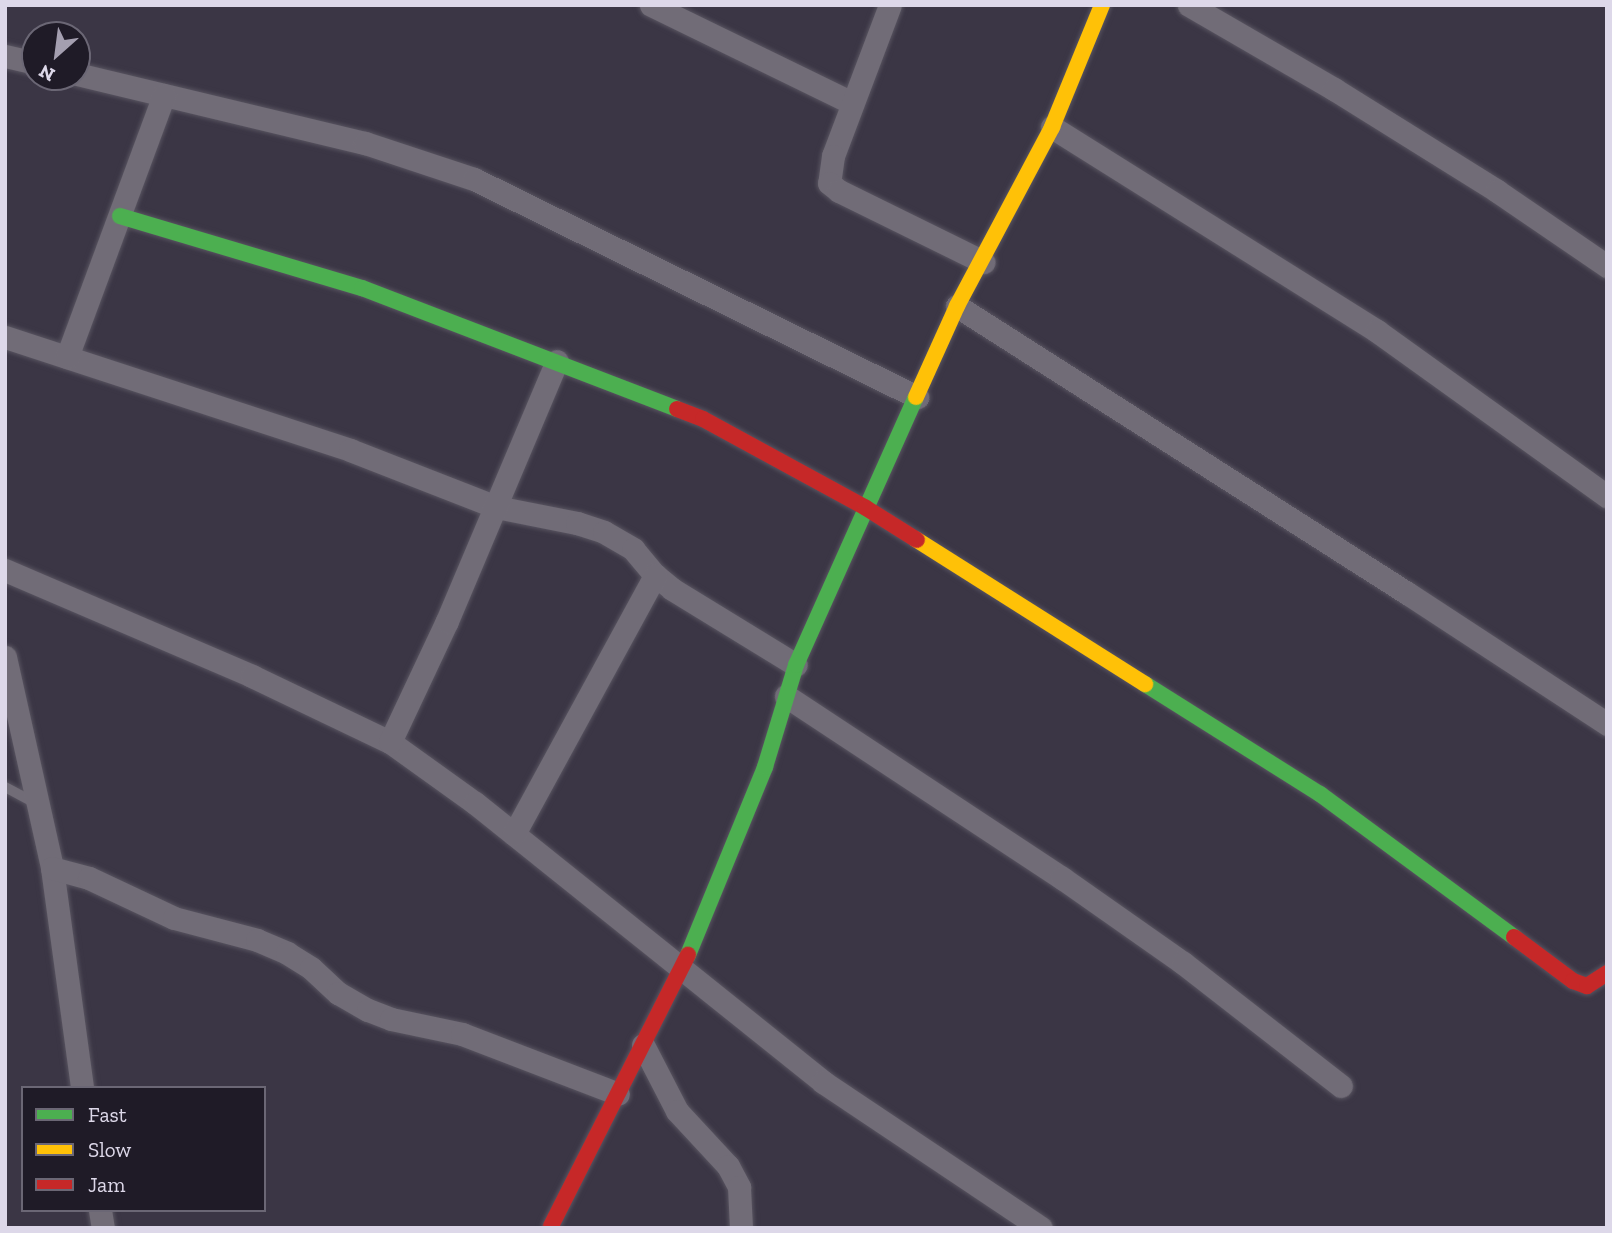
<!DOCTYPE html>
<html>
<head>
<meta charset="utf-8">
<style>
  body { margin:0 }
  #map { position:relative; width:1612px; height:1233px; overflow:hidden; background:#3b3645; font-family:"Zilla Slab",serif }
  div>[style] { position:absolute }
  .roads { filter:drop-shadow(0 0 2px #585460) drop-shadow(0 0 2px #585460) }
  .lane>* { height:10px; margin:-5px; padding:0 5px; transform-origin:5px; border-radius:5px; background:#716c77 }
  .street>* { height:23px; margin:-11.5px; padding:0 11.5px; transform-origin:11.5px; border-radius:11.5px; background:#716c77 }
  .fast>* { height:16px; margin:-8px; padding:0 8px; transform-origin:8px; border-radius:8px; background:#4caf50 }
  .slow>* { height:16px; margin:-8px; padding:0 8px; transform-origin:8px; border-radius:8px; background:#ffc107 }
  .jam>* { height:16px; margin:-8px; padding:0 8px; transform-origin:8px; border-radius:8px; background:#c62828 }
  span { translate:-50% -50%; white-space:nowrap; text-align:center; line-height:1.15; -webkit-text-stroke:6px #1f1b27; paint-order:stroke }
  .frame { position:absolute; inset:0; border:7px solid #ddd8e9; pointer-events:none }
  .legend { position:absolute; left:21px; top:1086px; width:245px; height:126px; box-sizing:border-box; background:#1f1b27; border:2px solid #6b6775; margin:0; padding:9px 12px; list-style:none; font-size:21px; color:#ddd8e9 }
  .legend li { display:flex; align-items:center; gap:14px; height:35px }
  .legend b { width:35px; border:2px solid #6b6775 }
  .north { position:absolute; left:21px; top:21px; width:70px; height:70px; box-sizing:border-box; background:#1f1b27; border:2px solid #6b6775; border-radius:50%; rotate:208deg; font-size:19px; font-weight:700; line-height:28px; text-align:center; color:#ddd8e9 }
  .north::after { content:''; display:block; margin:auto; width:24px; height:32px; background:#a49fb0; clip-path:polygon(50% 0,100% 100%,50% 72%,0 100%) }
</style>
</head>
<body>
<div id="map">
  <div class="roads">
    <div class="lane">
      <div style="left:5px;top:787px;width:36px;rotate:28deg"></div>
    </div>
    <div class="street">
      <div style="left:651px;top:5px;width:224px;rotate:26deg"></div>
      <div style="left:890px;top:5px;width:161px;rotate:110.7deg"></div>
      <div style="left:833px;top:156px;width:27px;rotate:98deg"></div>
      <div style="left:829px;top:183px;width:13px;rotate:39deg"></div>
      <div style="left:839px;top:191px;width:161px;rotate:26.2deg"></div>
      <div style="left:1189px;top:5px;width:168px;rotate:30.1deg"></div>
      <div style="left:1334px;top:89px;width:192px;rotate:32deg"></div>
      <div style="left:1497px;top:191px;width:133px;rotate:34.3deg"></div>
      <div style="left:5px;top:56px;width:31px;rotate:13deg"></div>
      <div style="left:77px;top:74px;width:296px;rotate:13.5deg"></div>
      <div style="left:365px;top:143px;width:115px;rotate:18.3deg"></div>
      <div style="left:474px;top:179px;width:494px;rotate:26.2deg"></div>
      <div style="left:1052px;top:127px;width:384px;rotate:32.1deg"></div>
      <div style="left:1377px;top:331px;width:283px;rotate:35.7deg"></div>
      <div style="left:957px;top:306px;width:534px;rotate:32.53deg"></div>
      <div style="left:1407px;top:593px;width:239px;rotate:33.2deg"></div>
      <div style="left:5px;top:337px;width:363px;rotate:18.1deg"></div>
      <div style="left:350px;top:450px;width:157px;rotate:21.3deg"></div>
      <div style="left:496px;top:507px;width:83px;rotate:11.2deg"></div>
      <div style="left:577px;top:523px;width:28px;rotate:18deg"></div>
      <div style="left:604px;top:532px;width:34px;rotate:30deg"></div>
      <div style="left:633px;top:549px;width:34px;rotate:50deg"></div>
      <div style="left:655px;top:575px;width:22px;rotate:39deg"></div>
      <div style="left:672px;top:589px;width:145px;rotate:31.5deg"></div>
      <div style="left:67px;top:357px;width:279px;rotate:-69.7deg"></div>
      <div style="left:5px;top:570px;width:269px;rotate:23.2deg"></div>
      <div style="left:252px;top:676px;width:153px;rotate:25.6deg"></div>
      <div style="left:390px;top:742px;width:105px;rotate:35.7deg"></div>
      <div style="left:475px;top:803px;width:446px;rotate:38.7deg"></div>
      <div style="left:823px;top:1082px;width:262px;rotate:33.8deg"></div>
      <div style="left:5px;top:657px;width:216px;rotate:77.4deg"></div>
      <div style="left:52px;top:868px;width:222px;rotate:82.2deg"></div>
      <div style="left:786px;top:696px;width:331px;rotate:33.4deg"></div>
      <div style="left:1062px;top:878px;width:148px;rotate:35.1deg"></div>
      <div style="left:1183px;top:963px;width:200px;rotate:37.9deg"></div>
      <div style="left:390px;top:742px;width:134px;rotate:-64.8deg"></div>
      <div style="left:447px;top:621px;width:282px;rotate:-67.1deg"></div>
      <div style="left:514px;top:834px;width:295px;rotate:-61.4deg"></div>
      <div style="left:52px;top:868px;width:38px;rotate:15deg"></div>
      <div style="left:89px;top:878px;width:94px;rotate:25.2deg"></div>
      <div style="left:174px;top:918px;width:86px;rotate:14.8deg"></div>
      <div style="left:257px;top:940px;width:33px;rotate:23deg"></div>
      <div style="left:287px;top:953px;width:28px;rotate:32deg"></div>
      <div style="left:311px;top:968px;width:37px;rotate:43deg"></div>
      <div style="left:338px;top:993px;width:34px;rotate:30deg"></div>
      <div style="left:368px;top:1010px;width:25px;rotate:21deg"></div>
      <div style="left:391px;top:1019px;width:73px;rotate:11.9deg"></div>
      <div style="left:462px;top:1034px;width:167px;rotate:21deg"></div>
      <div style="left:643px;top:1045px;width:74px;rotate:62.7deg"></div>
      <div style="left:677px;top:1111px;width:75px;rotate:47.2deg"></div>
      <div style="left:728px;top:1166px;width:24px;rotate:62deg"></div>
      <div style="left:739px;top:1187px;width:41px;rotate:87.2deg"></div>
      <div style="left:100px;top:1210px;width:18px;rotate:81deg"></div>
    </div>
    <div class="fast">
      <div style="left:120px;top:216px;width:252px;rotate:16.6deg"></div>
      <div style="left:362px;top:288px;width:337px;rotate:21deg"></div>
      <div style="left:1145px;top:684px;width:207px;rotate:32.2deg"></div>
      <div style="left:1320px;top:794px;width:241px;rotate:36.4deg"></div>
      <div style="left:688px;top:955px;width:203px;rotate:-67.7deg"></div>
      <div style="left:765px;top:767px;width:107px;rotate:-73.1deg"></div>
      <div style="left:796px;top:665px;width:294px;rotate:-65.9deg"></div>
    </div>
    <div class="slow">
      <div style="left:916px;top:397px;width:100px;rotate:-65.7deg"></div>
      <div style="left:957px;top:306px;width:203px;rotate:-62deg"></div>
      <div style="left:1052px;top:127px;width:132px;rotate:-67.7deg"></div>
      <div style="left:917px;top:540px;width:270px;rotate:32.3deg"></div>
    </div>
    <div class="jam">
      <div style="left:677px;top:409px;width:28px;rotate:21deg"></div>
      <div style="left:703px;top:419px;width:186px;rotate:28.6deg"></div>
      <div style="left:866px;top:508px;width:60px;rotate:32.1deg"></div>
      <div style="left:1514px;top:937px;width:74px;rotate:36.7deg"></div>
      <div style="left:1573px;top:981px;width:15px;rotate:20deg"></div>
      <div style="left:1587px;top:986px;width:24px;rotate:-33deg"></div>
      <div style="left:551px;top:1226px;width:304px;rotate:-63.2deg"></div>
    </div>
  </div>
  <div class="frame"></div>
  <ul class="legend">
  <li><b style="height:9px;background:#4caf50"></b>Fast</li>
  <li><b style="height:9px;background:#ffc107"></b>Slow</li>
  <li><b style="height:9px;background:#c62828"></b>Jam</li>
  </ul>
  <div class="north">N</div>
</div>
</body>
</html>
